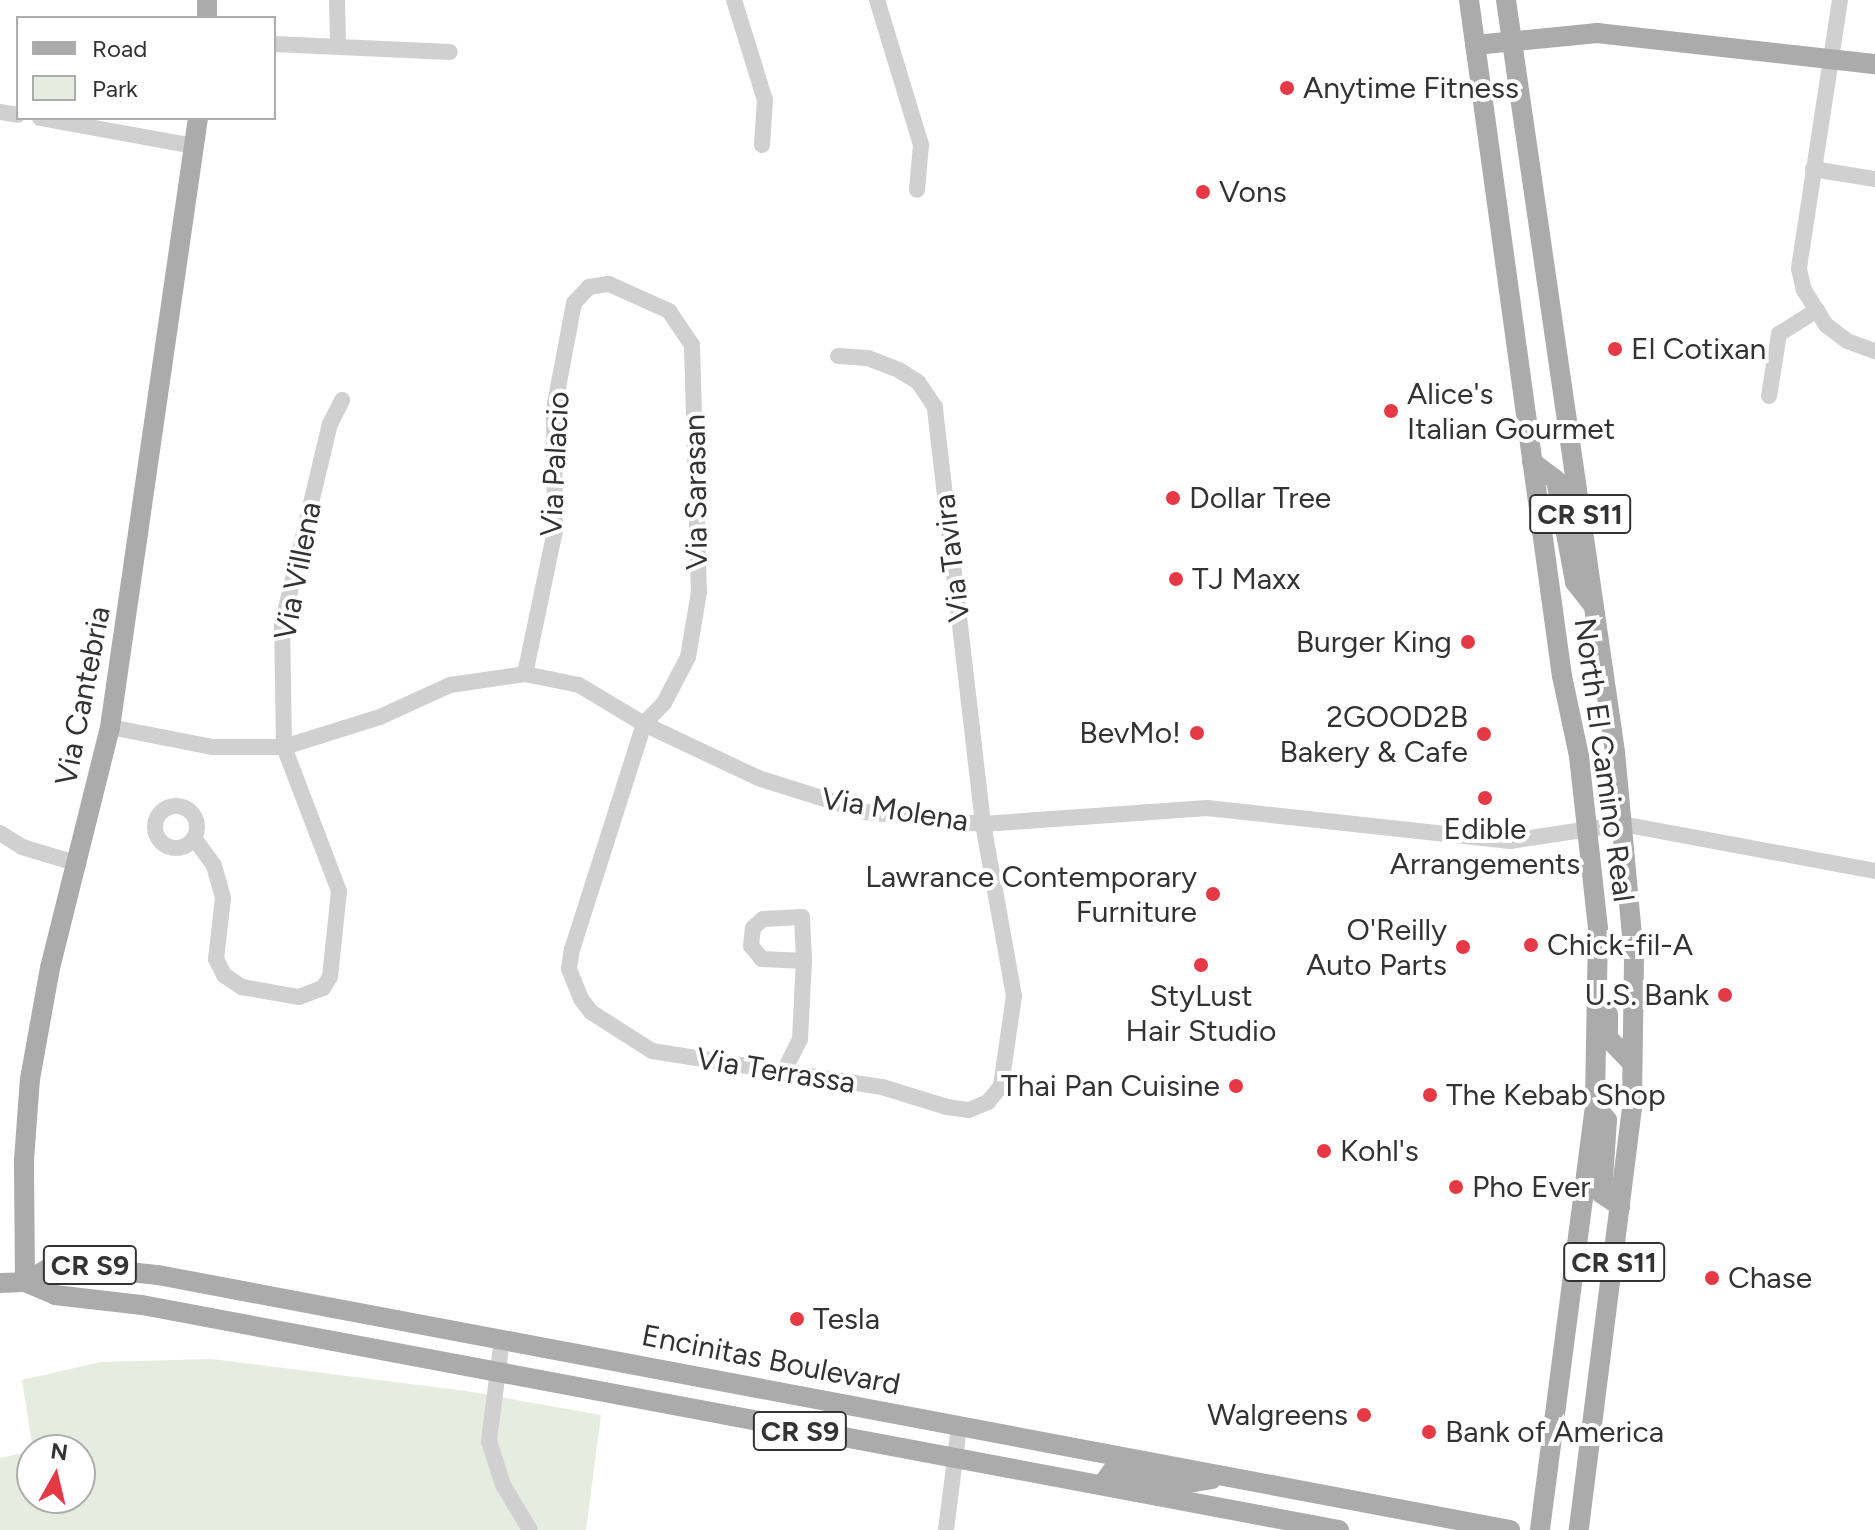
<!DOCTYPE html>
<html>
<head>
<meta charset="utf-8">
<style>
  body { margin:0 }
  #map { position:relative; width:1875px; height:1530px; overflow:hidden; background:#fff; font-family:Figtree,sans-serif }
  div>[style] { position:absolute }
  .green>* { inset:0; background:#e6ecdf }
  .minor>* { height:16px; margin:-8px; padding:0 8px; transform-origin:8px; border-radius:8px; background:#d0d0d0 }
  .minor>.ring { margin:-8px; padding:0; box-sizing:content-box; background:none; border:16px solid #d0d0d0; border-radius:50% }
  .major>* { height:20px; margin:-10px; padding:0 10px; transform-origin:10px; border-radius:10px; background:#ababab }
  .dots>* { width:22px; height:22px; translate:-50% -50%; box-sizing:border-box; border:4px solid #fff; border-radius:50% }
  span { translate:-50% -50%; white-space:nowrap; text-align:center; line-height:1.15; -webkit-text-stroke:8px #fff; paint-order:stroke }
  .shield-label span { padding:2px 6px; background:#fff; border:2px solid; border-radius:6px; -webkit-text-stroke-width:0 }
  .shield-label { font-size:28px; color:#333; font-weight:700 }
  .poi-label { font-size:30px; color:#333 }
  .left { translate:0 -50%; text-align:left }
  .right { translate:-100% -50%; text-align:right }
  .street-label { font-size:30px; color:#333 }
  .legend { position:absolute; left:16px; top:16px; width:260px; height:104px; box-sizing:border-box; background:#fff; border:2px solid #adadad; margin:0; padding:10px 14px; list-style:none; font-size:24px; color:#333 }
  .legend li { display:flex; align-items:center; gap:16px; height:40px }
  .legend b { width:40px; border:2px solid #adadad }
  .north { position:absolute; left:16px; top:1434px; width:80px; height:80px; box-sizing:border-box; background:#fff; border:2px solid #adadad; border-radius:50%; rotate:8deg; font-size:22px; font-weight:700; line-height:32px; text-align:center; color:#333 }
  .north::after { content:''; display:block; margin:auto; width:28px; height:36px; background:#e63946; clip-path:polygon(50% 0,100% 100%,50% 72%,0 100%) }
</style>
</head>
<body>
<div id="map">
  <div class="green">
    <div style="clip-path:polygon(212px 1359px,466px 1391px,601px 1415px,586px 1530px,0 1530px,0 1458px,32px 1451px,32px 1498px,80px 1498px,80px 1450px,33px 1450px,22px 1380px,101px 1362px)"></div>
  </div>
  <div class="minor">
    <div style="left:337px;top:0;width:45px;rotate:88.7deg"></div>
    <div style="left:734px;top:0;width:105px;rotate:72.8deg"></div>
    <div style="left:765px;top:100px;width:45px;rotate:93.8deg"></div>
    <div style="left:877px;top:0;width:152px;rotate:73.1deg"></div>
    <div style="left:921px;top:145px;width:45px;rotate:95.1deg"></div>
    <div style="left:1840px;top:0;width:272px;rotate:98.7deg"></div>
    <div style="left:1799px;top:269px;width:22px;rotate:77deg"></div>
    <div style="left:1804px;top:290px;width:41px;rotate:57.8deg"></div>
    <div style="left:1826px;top:325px;width:26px;rotate:37deg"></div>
    <div style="left:1847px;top:341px;width:30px;rotate:20deg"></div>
    <div style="left:274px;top:44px;width:176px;rotate:2.6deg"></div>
    <div style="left:0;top:112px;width:18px;rotate:9deg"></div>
    <div style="left:40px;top:118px;width:157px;rotate:10.3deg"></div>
    <div style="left:1813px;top:169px;width:63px;rotate:9.2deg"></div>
    <div style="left:1769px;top:396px;width:63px;rotate:-80.8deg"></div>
    <div style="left:1779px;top:334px;width:45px;rotate:-32.3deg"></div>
    <div style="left:525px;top:674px;width:147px;rotate:-78.2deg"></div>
    <div style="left:555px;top:530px;width:121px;rotate:-90.5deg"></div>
    <div style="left:554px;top:409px;width:108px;rotate:-79.3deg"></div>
    <div style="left:574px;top:303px;width:22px;rotate:-47deg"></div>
    <div style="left:589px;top:287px;width:20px;rotate:-9deg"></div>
    <div style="left:609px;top:284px;width:66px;rotate:24.2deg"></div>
    <div style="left:669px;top:311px;width:41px;rotate:55.9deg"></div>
    <div style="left:692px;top:345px;width:247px;rotate:88.4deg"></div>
    <div style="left:699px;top:592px;width:66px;rotate:99.6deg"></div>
    <div style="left:688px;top:657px;width:52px;rotate:117.6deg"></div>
    <div style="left:664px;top:703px;width:29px;rotate:134deg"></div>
    <div style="left:644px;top:724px;width:236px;rotate:107.7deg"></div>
    <div style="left:572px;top:949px;width:20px;rotate:99deg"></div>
    <div style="left:569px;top:969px;width:32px;rotate:68deg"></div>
    <div style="left:581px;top:999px;width:16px;rotate:52deg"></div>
    <div style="left:591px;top:1012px;width:72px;rotate:32.6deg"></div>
    <div style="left:652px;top:1051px;width:233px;rotate:8.9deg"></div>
    <div style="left:882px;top:1087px;width:68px;rotate:17.1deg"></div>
    <div style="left:947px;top:1107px;width:22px;rotate:8deg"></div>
    <div style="left:969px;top:1110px;width:21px;rotate:-23deg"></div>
    <div style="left:988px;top:1102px;width:21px;rotate:-51deg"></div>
    <div style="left:1001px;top:1086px;width:91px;rotate:-81.8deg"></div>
    <div style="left:1014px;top:996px;width:175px;rotate:-100.2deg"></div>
    <div style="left:983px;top:824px;width:420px;rotate:-96.6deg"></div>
    <div style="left:935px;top:407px;width:30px;rotate:-124deg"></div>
    <div style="left:918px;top:382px;width:22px;rotate:-148deg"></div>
    <div style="left:899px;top:370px;width:34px;rotate:-159deg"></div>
    <div style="left:867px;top:358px;width:29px;rotate:-176deg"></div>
    <div style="left:110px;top:727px;width:105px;rotate:11deg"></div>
    <div style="left:213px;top:747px;width:71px"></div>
    <div style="left:284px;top:747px;width:101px;rotate:-17.4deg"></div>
    <div style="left:380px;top:717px;width:77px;rotate:-24.6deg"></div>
    <div style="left:450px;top:685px;width:76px;rotate:-8.3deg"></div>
    <div style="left:525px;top:674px;width:55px;rotate:11.5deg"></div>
    <div style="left:579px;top:685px;width:76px;rotate:31deg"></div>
    <div style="left:644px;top:724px;width:126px;rotate:25.3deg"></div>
    <div style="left:758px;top:778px;width:113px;rotate:17.5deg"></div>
    <div style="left:866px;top:812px;width:118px;rotate:5.9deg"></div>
    <div style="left:983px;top:824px;width:225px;rotate:-4.1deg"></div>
    <div style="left:1207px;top:808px;width:305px;rotate:6.2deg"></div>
    <div style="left:1510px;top:841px;width:113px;rotate:-8.6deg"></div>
    <div style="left:1622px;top:824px;width:257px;rotate:10.5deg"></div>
    <div class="ring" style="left:155px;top:806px;width:26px;height:26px"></div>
    <div style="left:0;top:833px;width:26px;rotate:32deg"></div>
    <div style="left:22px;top:847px;width:59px;rotate:16.6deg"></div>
    <div style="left:194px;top:838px;width:34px;rotate:54deg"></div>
    <div style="left:214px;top:866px;width:33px;rotate:74deg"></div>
    <div style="left:223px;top:898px;width:61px;rotate:96.5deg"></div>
    <div style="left:216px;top:959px;width:18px;rotate:63deg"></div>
    <div style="left:224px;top:975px;width:22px;rotate:34deg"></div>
    <div style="left:242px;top:987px;width:58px;rotate:10deg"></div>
    <div style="left:299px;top:997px;width:26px;rotate:-21deg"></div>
    <div style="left:323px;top:988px;width:13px;rotate:-58deg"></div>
    <div style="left:330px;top:977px;width:86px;rotate:-84deg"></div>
    <div style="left:339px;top:891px;width:154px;rotate:-110.9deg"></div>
    <div style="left:284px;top:747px;width:122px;rotate:-90.9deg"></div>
    <div style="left:282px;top:625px;width:207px;rotate:-76.6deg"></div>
    <div style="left:330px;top:424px;width:27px;rotate:-63deg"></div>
    <div style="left:802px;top:917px;width:44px;rotate:87.4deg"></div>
    <div style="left:804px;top:961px;width:42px;rotate:-177.3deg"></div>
    <div style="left:762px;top:959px;width:17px;rotate:-130deg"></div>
    <div style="left:751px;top:946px;width:18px;rotate:-84deg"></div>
    <div style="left:753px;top:928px;width:13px;rotate:-42deg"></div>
    <div style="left:763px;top:919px;width:39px;rotate:-3deg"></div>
    <div style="left:782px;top:1075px;width:40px;rotate:-63.4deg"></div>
    <div style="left:800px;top:1039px;width:78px;rotate:-87.1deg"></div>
    <div style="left:502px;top:1339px;width:103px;rotate:97.3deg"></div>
    <div style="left:489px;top:1441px;width:46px;rotate:72.3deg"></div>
    <div style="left:503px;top:1485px;width:52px;rotate:59deg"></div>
    <div style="left:946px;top:1530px;width:104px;rotate:-82.8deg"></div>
  </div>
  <div class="major">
    <div style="left:207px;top:0;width:18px;rotate:90deg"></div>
    <div style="left:1469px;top:0;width:682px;rotate:82.17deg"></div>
    <div style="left:1562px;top:676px;width:82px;rotate:78deg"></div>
    <div style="left:1579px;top:756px;width:174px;rotate:83.7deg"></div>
    <div style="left:1598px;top:929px;width:177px;rotate:91deg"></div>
    <div style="left:1595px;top:1106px;width:428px;rotate:97.4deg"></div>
    <div style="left:1506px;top:0;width:760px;rotate:81.75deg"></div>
    <div style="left:1615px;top:752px;width:207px;rotate:84.7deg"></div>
    <div style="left:1634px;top:958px;width:150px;rotate:90.8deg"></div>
    <div style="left:1632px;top:1108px;width:425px;rotate:97.2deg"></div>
    <div style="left:1475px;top:45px;width:123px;rotate:-5.6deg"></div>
    <div style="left:1597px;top:33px;width:280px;rotate:6.4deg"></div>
    <div style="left:1532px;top:462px;width:30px;rotate:37deg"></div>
    <div style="left:1556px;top:480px;width:104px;rotate:79.4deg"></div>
    <div style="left:1575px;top:582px;width:29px;rotate:52deg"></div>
    <div style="left:1608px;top:1014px;width:24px;rotate:90deg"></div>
    <div style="left:1608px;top:1038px;width:33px;rotate:46deg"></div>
    <div style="left:1602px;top:1114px;width:8px;rotate:50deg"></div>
    <div style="left:1607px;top:1120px;width:74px;rotate:93.9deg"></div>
    <div style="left:1602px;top:1194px;width:22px;rotate:34deg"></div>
    <div style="left:25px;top:1282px;width:33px;rotate:23deg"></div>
    <div style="left:55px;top:1295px;width:88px;rotate:6.6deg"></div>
    <div style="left:142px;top:1305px;width:1218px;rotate:10.65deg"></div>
    <div style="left:25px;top:1282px;width:122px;rotate:-90.5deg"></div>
    <div style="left:24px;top:1160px;width:81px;rotate:-85.8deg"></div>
    <div style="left:30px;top:1079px;width:113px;rotate:-79.8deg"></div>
    <div style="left:50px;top:968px;width:248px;rotate:-76deg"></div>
    <div style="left:110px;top:727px;width:615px;rotate:-81.78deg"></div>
    <div style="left:0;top:1283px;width:25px;rotate:-2deg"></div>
    <div style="left:25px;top:1282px;width:36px;rotate:-30deg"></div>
    <div style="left:56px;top:1264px;width:103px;rotate:6.2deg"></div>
    <div style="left:158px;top:1275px;width:1376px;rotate:10.68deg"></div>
    <div style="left:1102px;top:1485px;width:19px;rotate:-54deg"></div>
    <div style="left:1113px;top:1470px;width:75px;rotate:10deg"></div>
    <div style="left:1187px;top:1483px;width:25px;rotate:-9deg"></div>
  </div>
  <div class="dots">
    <div style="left:1287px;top:88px;background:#e63946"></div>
    <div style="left:1203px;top:192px;background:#e63946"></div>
    <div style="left:1615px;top:349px;background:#e63946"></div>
    <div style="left:1391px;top:411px;background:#e63946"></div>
    <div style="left:1173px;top:498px;background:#e63946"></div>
    <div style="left:1176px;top:579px;background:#e63946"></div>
    <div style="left:1468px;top:642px;background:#e63946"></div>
    <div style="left:1197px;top:733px;background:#e63946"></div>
    <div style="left:1484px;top:734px;background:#e63946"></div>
    <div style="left:1485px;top:798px;background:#e63946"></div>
    <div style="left:1213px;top:894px;background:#e63946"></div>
    <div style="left:1531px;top:945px;background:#e63946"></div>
    <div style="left:1463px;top:947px;background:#e63946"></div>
    <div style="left:1201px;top:965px;background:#e63946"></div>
    <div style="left:1725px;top:995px;background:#e63946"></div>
    <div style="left:1236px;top:1086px;background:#e63946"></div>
    <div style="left:1430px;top:1095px;background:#e63946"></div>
    <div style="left:1324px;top:1151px;background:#e63946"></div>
    <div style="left:1456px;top:1187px;background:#e63946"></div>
    <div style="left:1712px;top:1278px;background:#e63946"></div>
    <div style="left:797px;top:1319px;background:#e63946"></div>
    <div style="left:1364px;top:1415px;background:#e63946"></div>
    <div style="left:1429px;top:1432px;background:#e63946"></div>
  </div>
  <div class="shield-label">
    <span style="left:1580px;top:514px">CR S11</span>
    <span style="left:1614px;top:1262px">CR S11</span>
    <span style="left:90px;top:1265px">CR S9</span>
    <span style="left:800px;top:1431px">CR S9</span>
  </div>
  <div class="poi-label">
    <span class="left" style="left:1303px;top:88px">Anytime Fitness</span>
    <span class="left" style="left:1219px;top:192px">Vons</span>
    <span class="left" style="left:1631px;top:349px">El Cotixan</span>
    <span class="left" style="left:1407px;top:411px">Alice's<br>Italian Gourmet</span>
    <span class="left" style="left:1189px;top:498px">Dollar Tree</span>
    <span class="left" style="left:1192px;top:579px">TJ Maxx</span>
    <span class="right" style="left:1452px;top:642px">Burger King</span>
    <span class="right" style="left:1468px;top:734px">2GOOD2B<br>Bakery &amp; Cafe</span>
    <span class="right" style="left:1181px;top:733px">BevMo!</span>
    <span style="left:1485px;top:846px">Edible<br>Arrangements</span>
    <span class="right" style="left:1197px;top:894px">Lawrance Contemporary<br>Furniture</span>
    <span class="right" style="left:1447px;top:947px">O'Reilly<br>Auto Parts</span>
    <span class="left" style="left:1547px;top:945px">Chick-fil-A</span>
    <span class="right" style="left:1709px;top:995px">U.S. Bank</span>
    <span style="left:1201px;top:1013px">StyLust<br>Hair Studio</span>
    <span class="right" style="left:1220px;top:1086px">Thai Pan Cuisine</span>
    <span class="left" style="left:1446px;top:1095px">The Kebab Shop</span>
    <span class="left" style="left:1340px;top:1151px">Kohl's</span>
    <span class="left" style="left:1472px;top:1187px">Pho Ever</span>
    <span class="left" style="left:1728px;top:1278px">Chase</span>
    <span class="left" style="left:813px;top:1319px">Tesla</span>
    <span class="right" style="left:1348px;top:1415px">Walgreens</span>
    <span class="left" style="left:1445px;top:1432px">Bank of America</span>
  </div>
  <div class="street-label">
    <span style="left:555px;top:464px;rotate:-87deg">Via Palacio</span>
    <span style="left:696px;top:492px;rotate:-91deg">Via Sarasan</span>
    <span style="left:952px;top:558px;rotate:-97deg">Via Tavira</span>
    <span style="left:298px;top:571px;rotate:-79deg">Via Villena</span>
    <span style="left:83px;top:696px;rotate:-79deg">Via Cantebria</span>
    <span style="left:1604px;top:760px;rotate:82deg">North El Camino Real</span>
    <span style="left:895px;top:810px;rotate:9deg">Via Molena</span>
    <span style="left:776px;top:1071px;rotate:9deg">Via Terrassa</span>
    <span style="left:771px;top:1360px;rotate:11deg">Encinitas Boulevard</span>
  </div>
  <ul class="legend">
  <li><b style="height:10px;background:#ababab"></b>Road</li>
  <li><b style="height:22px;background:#e6ecdf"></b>Park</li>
  </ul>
  <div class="north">N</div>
</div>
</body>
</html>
